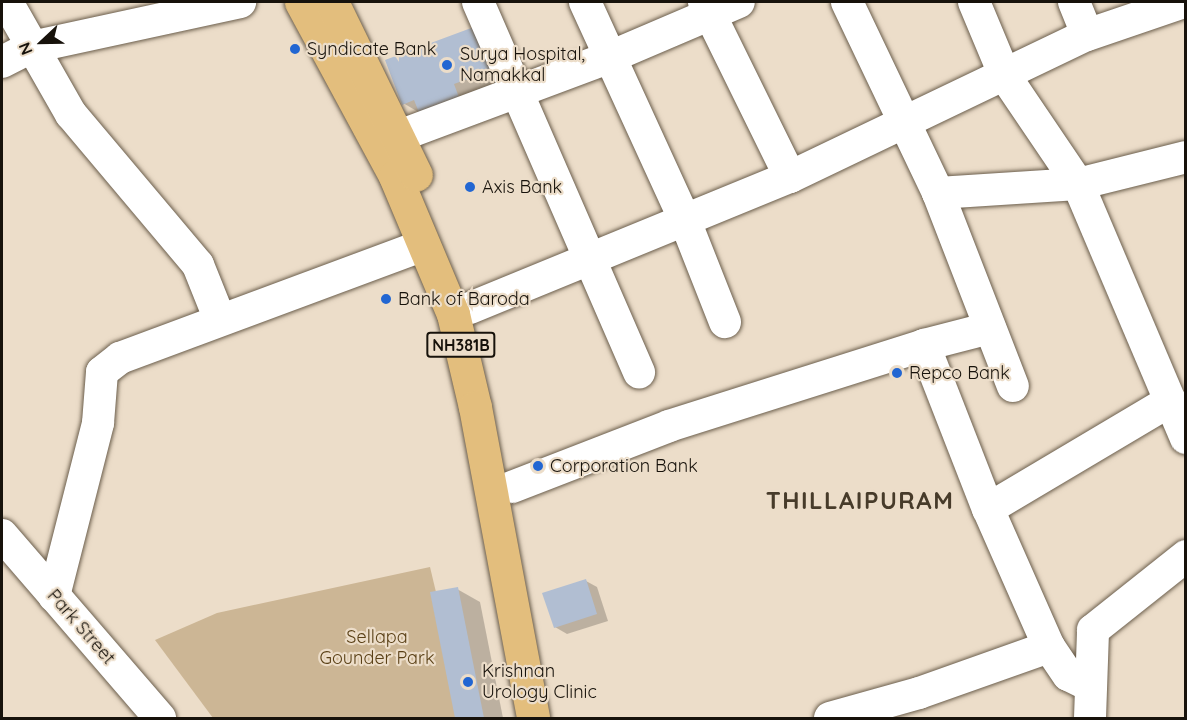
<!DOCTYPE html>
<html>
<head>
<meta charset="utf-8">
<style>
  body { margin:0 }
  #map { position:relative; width:1187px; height:720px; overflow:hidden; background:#ecddc9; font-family:Quicksand,sans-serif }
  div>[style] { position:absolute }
  .green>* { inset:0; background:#ccb695 }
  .shadow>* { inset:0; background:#0003 }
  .building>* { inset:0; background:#b1bed2 }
  .roads { filter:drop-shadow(0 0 2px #6b5e4c) drop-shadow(0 0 2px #6b5e4c) }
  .minor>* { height:32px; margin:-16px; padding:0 16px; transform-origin:16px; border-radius:16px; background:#fff }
  .major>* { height:33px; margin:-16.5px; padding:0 16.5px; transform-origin:16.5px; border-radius:16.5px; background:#e3be7d }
  .dots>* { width:16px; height:16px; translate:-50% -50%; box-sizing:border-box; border:3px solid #ecddc9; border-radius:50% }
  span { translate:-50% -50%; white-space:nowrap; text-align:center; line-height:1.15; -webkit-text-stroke:4.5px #ecddc9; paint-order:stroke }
  .shield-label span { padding:2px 4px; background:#ecddc9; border:2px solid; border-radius:4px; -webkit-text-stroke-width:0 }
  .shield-label { font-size:16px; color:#17120b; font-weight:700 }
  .poi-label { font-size:18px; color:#17120b }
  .left { translate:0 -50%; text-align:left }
  .street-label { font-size:18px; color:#17120b }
  .park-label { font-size:18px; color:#5a4016 }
  .district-label { font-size:24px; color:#473b2a; font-weight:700; letter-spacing:1.5px }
  .frame { position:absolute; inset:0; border:3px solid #17120b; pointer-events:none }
  .north { position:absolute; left:12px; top:12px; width:60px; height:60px; -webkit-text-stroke:4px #ecddc9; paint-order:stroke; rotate:248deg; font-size:16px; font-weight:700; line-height:24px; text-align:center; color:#17120b }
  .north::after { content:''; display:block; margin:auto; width:21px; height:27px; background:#17120b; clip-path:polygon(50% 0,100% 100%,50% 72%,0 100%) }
</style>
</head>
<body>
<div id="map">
  <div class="green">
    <div style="clip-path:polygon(430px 567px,466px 718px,213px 718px,155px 640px,217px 613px)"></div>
  </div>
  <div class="shadow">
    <div style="clip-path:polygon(482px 25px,515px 77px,420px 113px,403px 103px)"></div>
    <div style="clip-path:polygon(586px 581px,597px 587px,608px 621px,567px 634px,555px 627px)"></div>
    <div style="clip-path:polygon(457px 589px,480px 602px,503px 718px,456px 718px,431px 594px)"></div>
  </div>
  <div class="building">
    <div style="clip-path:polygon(482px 24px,498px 68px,454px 84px,460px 100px,420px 115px,414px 100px,402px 105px,385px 60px)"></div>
    <div style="clip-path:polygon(586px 579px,597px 614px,554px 628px,542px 593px)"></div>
    <div style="clip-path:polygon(458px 587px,484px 718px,455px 718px,430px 592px)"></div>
  </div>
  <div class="roads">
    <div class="minor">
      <div style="left:7px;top:2px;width:129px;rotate:60.3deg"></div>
      <div style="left:71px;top:114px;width:197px;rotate:49.9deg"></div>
      <div style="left:198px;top:265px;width:59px;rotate:68.2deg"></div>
      <div style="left:478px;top:2px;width:404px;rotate:66.5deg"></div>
      <div style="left:585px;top:2px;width:238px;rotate:65.4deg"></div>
      <div style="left:684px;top:218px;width:112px;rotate:68.5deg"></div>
      <div style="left:704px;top:2px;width:195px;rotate:63.8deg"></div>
      <div style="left:847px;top:2px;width:212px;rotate:64.5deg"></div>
      <div style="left:938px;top:193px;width:207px;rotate:68.8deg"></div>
      <div style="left:974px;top:2px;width:80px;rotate:67.3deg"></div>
      <div style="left:1005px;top:76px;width:130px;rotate:55.9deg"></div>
      <div style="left:1078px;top:184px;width:276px;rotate:67deg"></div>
      <div style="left:1074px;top:2px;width:35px;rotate:68deg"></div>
      <div style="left:2px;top:62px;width:34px;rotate:-27deg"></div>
      <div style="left:32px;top:47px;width:213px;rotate:-12.2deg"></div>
      <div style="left:399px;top:136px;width:225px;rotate:-20.5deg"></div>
      <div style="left:610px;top:57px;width:140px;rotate:-23.1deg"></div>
      <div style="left:938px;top:193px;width:140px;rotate:-3.7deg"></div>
      <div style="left:1078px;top:184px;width:111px;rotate:-14deg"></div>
      <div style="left:470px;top:308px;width:346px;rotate:-22.3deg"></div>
      <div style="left:790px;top:177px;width:329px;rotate:-25.6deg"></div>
      <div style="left:1087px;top:35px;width:102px;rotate:-18.8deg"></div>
      <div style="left:924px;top:345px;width:68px;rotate:-14.4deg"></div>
      <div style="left:512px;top:487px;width:168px;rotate:-21.2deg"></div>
      <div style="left:669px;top:426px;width:268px;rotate:-17.6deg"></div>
      <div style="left:924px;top:345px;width:176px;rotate:68.7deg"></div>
      <div style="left:2px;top:535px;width:242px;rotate:49.2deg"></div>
      <div style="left:54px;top:596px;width:179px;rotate:-75.7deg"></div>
      <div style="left:98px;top:423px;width:51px;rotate:-85.5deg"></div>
      <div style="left:102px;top:372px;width:23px;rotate:-38deg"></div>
      <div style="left:120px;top:358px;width:324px;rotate:-20.4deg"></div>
      <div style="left:1091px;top:686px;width:25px;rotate:-154deg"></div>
      <div style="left:1068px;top:675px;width:34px;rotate:-124deg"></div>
      <div style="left:1049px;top:647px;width:151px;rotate:-113.8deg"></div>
      <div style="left:988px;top:509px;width:212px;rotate:-30.7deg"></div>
      <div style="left:830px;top:718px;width:92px;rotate:-15.7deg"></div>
      <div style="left:919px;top:693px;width:138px;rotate:-19.5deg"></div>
      <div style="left:1090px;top:718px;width:88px;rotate:-88deg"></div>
      <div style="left:1093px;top:630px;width:119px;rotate:-38.5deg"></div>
    </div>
    <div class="major">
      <div style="left:301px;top:2px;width:198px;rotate:61.6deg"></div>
      <div style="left:395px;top:176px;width:150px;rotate:67.2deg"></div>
      <div style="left:453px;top:314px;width:96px;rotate:76.7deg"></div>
      <div style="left:475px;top:407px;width:316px;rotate:79.4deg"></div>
      <div style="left:332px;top:2px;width:192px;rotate:64.1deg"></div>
    </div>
  </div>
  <div class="dots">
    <div style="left:295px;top:49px;background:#2266d2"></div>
    <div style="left:447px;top:65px;background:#2266d2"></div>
    <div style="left:470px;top:187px;background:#2266d2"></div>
    <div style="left:386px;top:299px;background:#2266d2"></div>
    <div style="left:897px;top:373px;background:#2266d2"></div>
    <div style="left:538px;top:466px;background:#2266d2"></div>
    <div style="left:468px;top:682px;background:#2266d2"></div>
  </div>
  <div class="shield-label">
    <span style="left:461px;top:345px">NH381B</span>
  </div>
  <div class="poi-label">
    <span class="left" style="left:307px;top:49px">Syndicate Bank</span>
    <span class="left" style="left:460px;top:65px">Surya Hospital,<br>Namakkal</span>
    <span class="left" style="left:482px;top:187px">Axis Bank</span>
    <span class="left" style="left:398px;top:299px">Bank of Baroda</span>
    <span class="left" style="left:909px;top:373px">Repco Bank</span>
    <span class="left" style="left:550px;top:466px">Corporation Bank</span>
    <span class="left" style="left:482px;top:682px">Krishnan<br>Urology Clinic</span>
  </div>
  <div class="street-label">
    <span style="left:81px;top:627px;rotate:49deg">Park Street</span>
  </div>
  <div class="park-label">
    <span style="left:377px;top:648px">Sellapa<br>Gounder Park</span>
  </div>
  <div class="district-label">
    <span style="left:860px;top:501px">THILLAIPURAM</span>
  </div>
  <div class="frame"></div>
  <div class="north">N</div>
</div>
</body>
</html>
